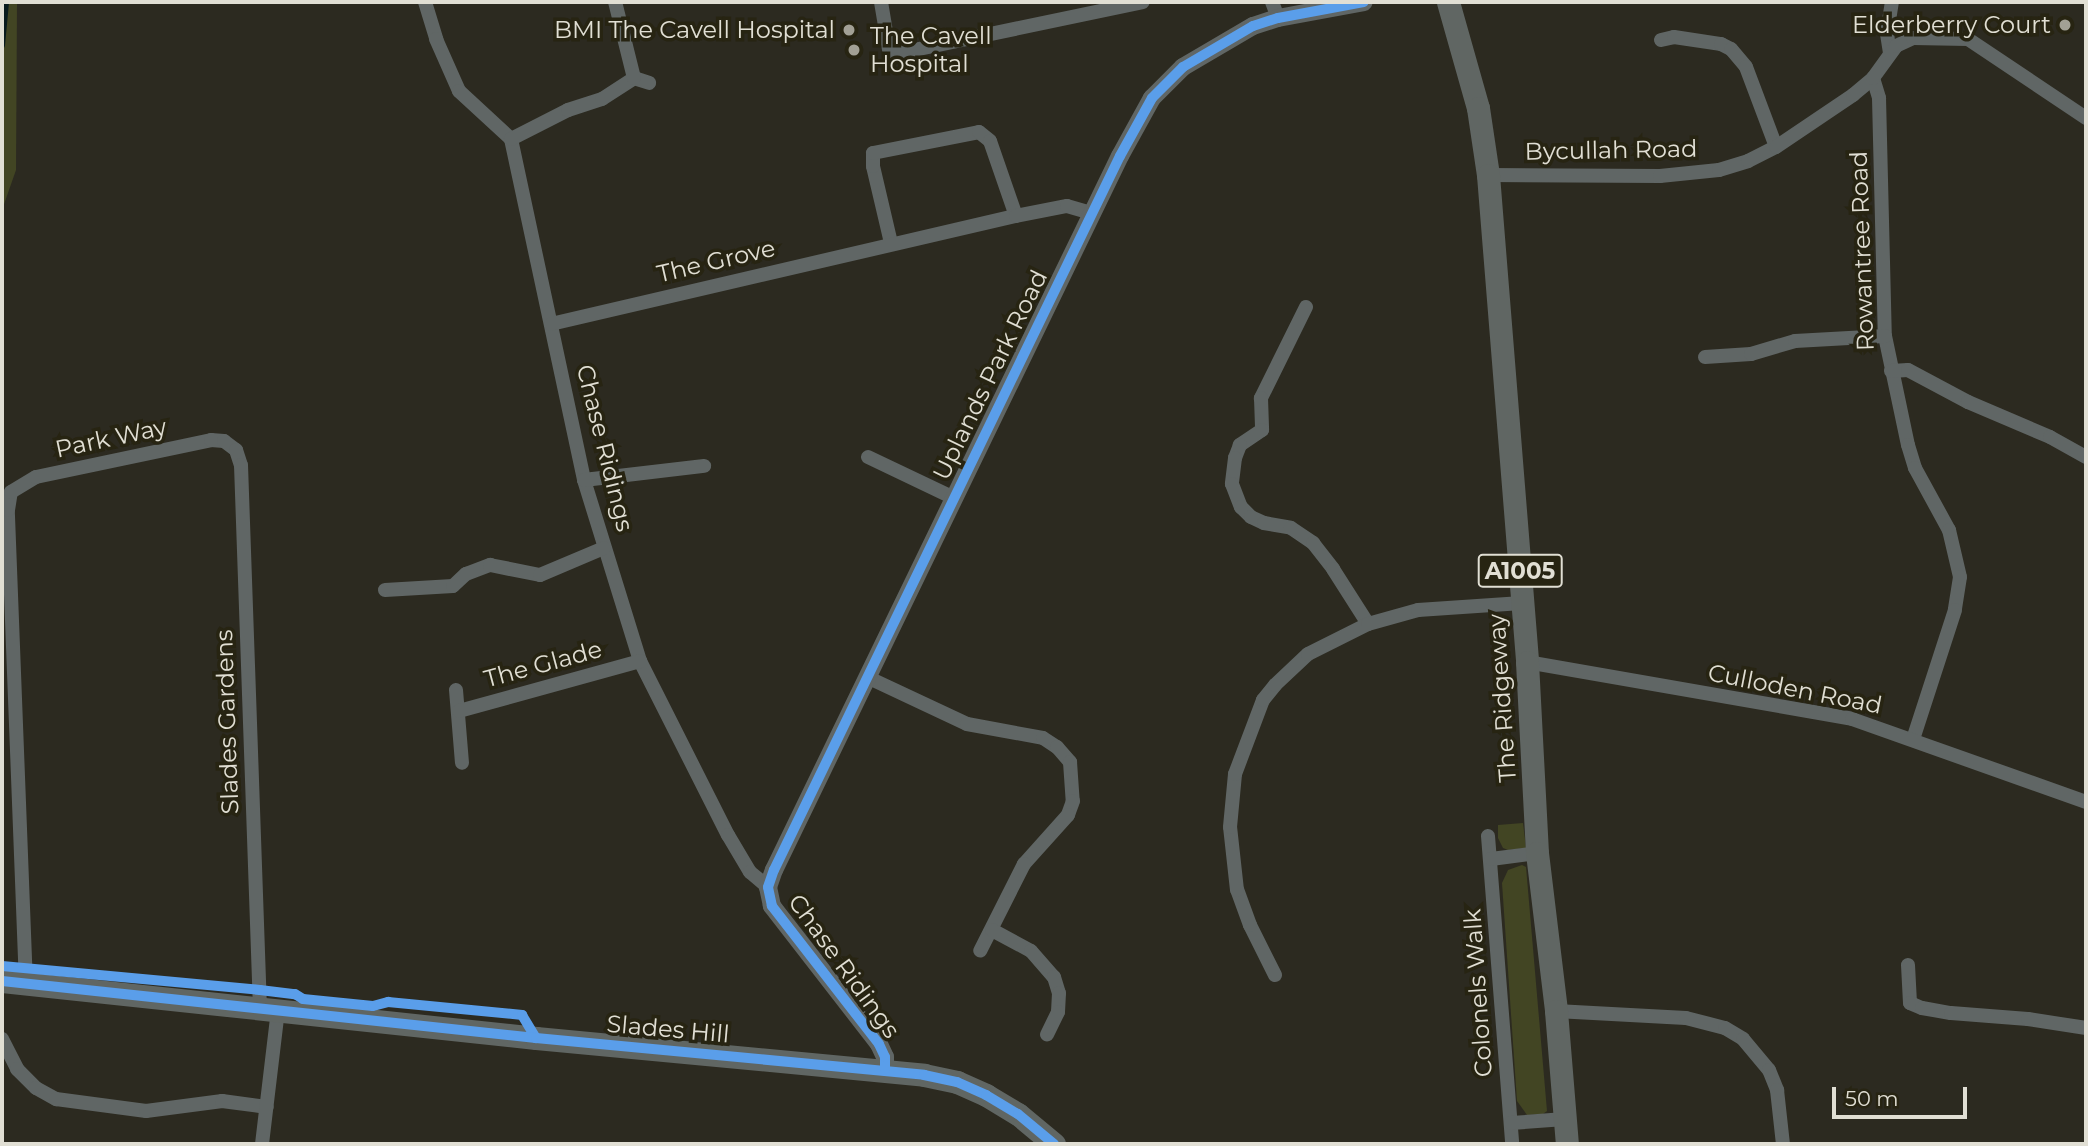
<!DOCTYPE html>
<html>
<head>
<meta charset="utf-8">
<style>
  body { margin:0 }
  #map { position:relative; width:2088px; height:1146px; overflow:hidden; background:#2c2a20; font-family:Montserrat,sans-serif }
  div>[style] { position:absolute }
  .green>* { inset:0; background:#424523 }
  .stream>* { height:5px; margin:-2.5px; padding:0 2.5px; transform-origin:2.5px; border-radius:2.5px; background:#091b1d }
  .minor>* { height:14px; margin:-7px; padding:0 7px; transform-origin:7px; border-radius:7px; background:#606665 }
  .tertiary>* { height:18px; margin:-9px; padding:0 9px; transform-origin:9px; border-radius:9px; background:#606665 }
  .primary>* { height:23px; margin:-11.5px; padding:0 11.5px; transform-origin:11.5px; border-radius:11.5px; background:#606663 }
  .cycleway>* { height:10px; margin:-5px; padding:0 5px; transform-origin:5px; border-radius:5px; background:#5a9eea }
  .dots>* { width:19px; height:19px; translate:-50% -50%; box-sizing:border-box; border:4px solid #272412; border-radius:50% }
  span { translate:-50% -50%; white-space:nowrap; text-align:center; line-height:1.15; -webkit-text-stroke:7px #272412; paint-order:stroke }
  .shield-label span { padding:2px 5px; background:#272412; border:2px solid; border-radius:5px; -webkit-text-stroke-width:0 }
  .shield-label { font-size:23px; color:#e1dfd4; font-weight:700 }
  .poi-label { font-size:24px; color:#e1dfd4 }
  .right { translate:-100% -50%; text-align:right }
  .left { translate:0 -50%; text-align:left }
  .street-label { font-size:24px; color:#e1dfd4 }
  .frame { position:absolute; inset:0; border:4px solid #e1dfd4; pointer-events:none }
  .scale { position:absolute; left:1832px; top:1087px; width:135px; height:32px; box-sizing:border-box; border:4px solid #e1dfd4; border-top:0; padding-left:9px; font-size:21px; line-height:24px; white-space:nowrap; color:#e1dfd4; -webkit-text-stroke:5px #272412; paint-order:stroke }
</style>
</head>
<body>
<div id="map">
  <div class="green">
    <div style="clip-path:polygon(2px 2px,17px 2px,16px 170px,2px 210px)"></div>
    <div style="clip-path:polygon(1523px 823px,1526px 848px,1508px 850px,1503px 848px,1498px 838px,1498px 825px)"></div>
    <div style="clip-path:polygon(1522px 865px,1526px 867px,1547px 1111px,1543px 1114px,1527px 1115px,1517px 1101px,1502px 883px,1508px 870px)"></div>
  </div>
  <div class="stream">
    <div style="left:2px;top:45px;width:43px;rotate:-84.7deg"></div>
  </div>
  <div class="minor">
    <div style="left:425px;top:2px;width:39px;rotate:73deg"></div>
    <div style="left:436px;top:39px;width:57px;rotate:66.1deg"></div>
    <div style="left:459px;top:91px;width:71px;rotate:42.7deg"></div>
    <div style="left:511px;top:139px;width:349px;rotate:77.9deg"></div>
    <div style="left:584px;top:480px;width:189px;rotate:72.8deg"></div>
    <div style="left:640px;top:661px;width:195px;rotate:63.2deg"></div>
    <div style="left:728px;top:835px;width:43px;rotate:59.3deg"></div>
    <div style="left:750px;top:872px;width:23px;rotate:40deg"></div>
    <div style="left:881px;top:2px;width:54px;rotate:80.4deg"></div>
    <div style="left:890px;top:55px;width:258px;rotate:-11.8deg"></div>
    <div style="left:1272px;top:2px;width:17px;rotate:69deg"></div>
    <div style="left:1661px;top:40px;width:13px;rotate:-13deg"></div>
    <div style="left:1674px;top:37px;width:48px;rotate:8.5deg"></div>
    <div style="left:1721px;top:44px;width:11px;rotate:27deg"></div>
    <div style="left:1731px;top:49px;width:23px;rotate:50deg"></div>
    <div style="left:1746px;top:67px;width:85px;rotate:69.4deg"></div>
    <div style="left:1890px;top:53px;width:20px;rotate:-99deg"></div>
    <div style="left:1887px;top:33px;width:31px;rotate:-81deg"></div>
    <div style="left:634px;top:78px;width:16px;rotate:18deg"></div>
    <div style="left:1873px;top:78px;width:21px;rotate:73deg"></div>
    <div style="left:1879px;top:98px;width:238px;rotate:88.6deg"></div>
    <div style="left:1885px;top:336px;width:111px;rotate:78.1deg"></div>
    <div style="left:1908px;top:445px;width:24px;rotate:73deg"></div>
    <div style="left:1915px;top:468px;width:71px;rotate:61.3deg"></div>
    <div style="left:1949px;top:530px;width:48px;rotate:76.8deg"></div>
    <div style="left:1960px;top:577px;width:33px;rotate:99deg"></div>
    <div style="left:1955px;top:610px;width:136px;rotate:108deg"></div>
    <div style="left:511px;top:139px;width:64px;rotate:-27deg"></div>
    <div style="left:568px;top:110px;width:36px;rotate:-18deg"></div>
    <div style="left:602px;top:99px;width:38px;rotate:-33deg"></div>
    <div style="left:634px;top:78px;width:78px;rotate:-104deg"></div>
    <div style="left:1488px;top:175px;width:172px;rotate:0.3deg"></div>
    <div style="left:1660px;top:176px;width:59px;rotate:-5.8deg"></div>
    <div style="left:1719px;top:170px;width:30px;rotate:-17deg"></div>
    <div style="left:1748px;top:161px;width:31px;rotate:-27deg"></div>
    <div style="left:1776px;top:147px;width:93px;rotate:-34deg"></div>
    <div style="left:1853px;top:95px;width:26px;rotate:-40deg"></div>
    <div style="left:1873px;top:78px;width:39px;rotate:-54deg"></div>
    <div style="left:1896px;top:46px;width:19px;rotate:-25deg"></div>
    <div style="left:1913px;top:38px;width:55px;rotate:1deg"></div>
    <div style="left:1968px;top:39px;width:142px;rotate:33.8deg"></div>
    <div style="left:891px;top:243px;width:79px;rotate:-103.2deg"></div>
    <div style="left:873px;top:166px;width:13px;rotate:-90deg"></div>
    <div style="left:873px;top:153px;width:108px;rotate:-11.2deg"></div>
    <div style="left:979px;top:132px;width:14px;rotate:39deg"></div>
    <div style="left:990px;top:141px;width:79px;rotate:70.9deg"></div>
    <div style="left:1306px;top:307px;width:102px;rotate:116.3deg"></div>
    <div style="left:1261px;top:398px;width:32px;rotate:88deg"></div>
    <div style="left:1262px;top:430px;width:27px;rotate:146deg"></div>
    <div style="left:1240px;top:445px;width:14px;rotate:111deg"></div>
    <div style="left:1235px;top:458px;width:26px;rotate:97deg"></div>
    <div style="left:1232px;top:484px;width:25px;rotate:69deg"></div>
    <div style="left:1241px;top:507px;width:14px;rotate:45deg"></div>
    <div style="left:1251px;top:517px;width:14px;rotate:25deg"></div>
    <div style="left:1264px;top:523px;width:27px;rotate:10deg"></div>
    <div style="left:1291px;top:528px;width:27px;rotate:34deg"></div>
    <div style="left:1313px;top:543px;width:33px;rotate:52deg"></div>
    <div style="left:1333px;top:569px;width:65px;rotate:57.5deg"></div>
    <div style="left:551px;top:324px;width:477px;rotate:-13.1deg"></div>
    <div style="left:1016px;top:216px;width:52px;rotate:-11.1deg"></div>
    <div style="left:1067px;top:206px;width:26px;rotate:16deg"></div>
    <div style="left:1705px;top:357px;width:46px;rotate:-3.7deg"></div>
    <div style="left:1751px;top:354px;width:46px;rotate:-16.5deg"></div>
    <div style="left:1795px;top:341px;width:90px;rotate:-3.2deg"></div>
    <div style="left:1891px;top:371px;width:17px;rotate:-3deg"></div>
    <div style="left:1908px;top:370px;width:68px;rotate:28.1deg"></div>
    <div style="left:1968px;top:402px;width:89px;rotate:23.1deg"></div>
    <div style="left:2050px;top:437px;width:41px;rotate:29.1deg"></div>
    <div style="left:868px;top:457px;width:95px;rotate:25.5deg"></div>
    <div style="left:584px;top:480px;width:121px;rotate:-6.7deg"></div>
    <div style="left:385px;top:590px;width:68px;rotate:-3.4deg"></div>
    <div style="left:453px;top:586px;width:18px;rotate:-43deg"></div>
    <div style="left:466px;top:574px;width:26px;rotate:-21deg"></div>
    <div style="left:490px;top:565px;width:51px;rotate:11.3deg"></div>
    <div style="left:540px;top:575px;width:69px;rotate:-22.9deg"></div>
    <div style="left:1527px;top:662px;width:330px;rotate:9.9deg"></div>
    <div style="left:1852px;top:719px;width:248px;rotate:19.5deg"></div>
    <div style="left:869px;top:678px;width:108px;rotate:25.1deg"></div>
    <div style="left:967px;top:724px;width:77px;rotate:10.4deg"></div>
    <div style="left:1043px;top:738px;width:17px;rotate:33deg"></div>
    <div style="left:1057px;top:747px;width:20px;rotate:49deg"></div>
    <div style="left:1070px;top:762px;width:39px;rotate:86deg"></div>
    <div style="left:1073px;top:801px;width:15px;rotate:110deg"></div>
    <div style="left:1068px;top:815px;width:66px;rotate:131.9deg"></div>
    <div style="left:1024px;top:864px;width:97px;rotate:116.8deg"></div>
    <div style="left:456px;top:690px;width:73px;rotate:85.3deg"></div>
    <div style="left:459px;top:711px;width:188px;rotate:-15.4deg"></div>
    <div style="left:1488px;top:836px;width:309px;rotate:85.5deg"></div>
    <div style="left:1491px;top:859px;width:46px;rotate:-7.4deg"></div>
    <div style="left:992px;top:930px;width:44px;rotate:28.3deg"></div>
    <div style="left:1031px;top:951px;width:35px;rotate:49deg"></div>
    <div style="left:1054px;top:977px;width:17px;rotate:73deg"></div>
    <div style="left:1059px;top:993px;width:19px;rotate:93deg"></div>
    <div style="left:1058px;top:1012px;width:25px;rotate:116deg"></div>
    <div style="left:1908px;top:965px;width:38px;rotate:87deg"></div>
    <div style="left:1910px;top:1003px;width:13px;rotate:23deg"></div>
    <div style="left:1922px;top:1008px;width:29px;rotate:10deg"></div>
    <div style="left:1951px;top:1013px;width:77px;rotate:4.5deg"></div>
    <div style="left:2028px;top:1019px;width:59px;rotate:8.8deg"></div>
    <div style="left:1275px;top:975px;width:56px;rotate:-116.6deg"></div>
    <div style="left:1250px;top:925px;width:37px;rotate:-110deg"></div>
    <div style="left:1237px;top:890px;width:63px;rotate:-96.3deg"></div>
    <div style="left:1230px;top:827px;width:53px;rotate:-84.6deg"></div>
    <div style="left:1235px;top:774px;width:79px;rotate:-69.3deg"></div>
    <div style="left:1263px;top:700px;width:19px;rotate:-51deg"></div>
    <div style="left:1275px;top:685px;width:45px;rotate:-43.2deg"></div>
    <div style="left:1308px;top:654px;width:67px;rotate:-26.6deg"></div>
    <div style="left:1368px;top:624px;width:52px;rotate:-15.6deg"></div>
    <div style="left:1418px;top:610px;width:104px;rotate:-3.9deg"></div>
    <div style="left:26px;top:985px;width:475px;rotate:-92.2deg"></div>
    <div style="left:8px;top:510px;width:18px;rotate:-81deg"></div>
    <div style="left:11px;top:492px;width:29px;rotate:-31deg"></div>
    <div style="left:36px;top:477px;width:179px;rotate:-11.9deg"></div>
    <div style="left:211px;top:440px;width:13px;rotate:4deg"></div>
    <div style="left:224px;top:441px;width:15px;rotate:37deg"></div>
    <div style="left:236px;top:450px;width:16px;rotate:72deg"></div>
    <div style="left:241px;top:465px;width:543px;rotate:88deg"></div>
    <div style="left:1556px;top:1011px;width:130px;rotate:3.1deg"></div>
    <div style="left:1686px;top:1018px;width:40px;rotate:14.4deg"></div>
    <div style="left:1725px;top:1028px;width:21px;rotate:31deg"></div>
    <div style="left:1743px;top:1039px;width:40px;rotate:50deg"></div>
    <div style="left:1769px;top:1070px;width:22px;rotate:68deg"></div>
    <div style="left:1777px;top:1090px;width:54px;rotate:83.7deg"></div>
    <div style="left:2px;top:1039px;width:34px;rotate:63deg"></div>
    <div style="left:17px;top:1069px;width:27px;rotate:45deg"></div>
    <div style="left:36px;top:1088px;width:23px;rotate:29deg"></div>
    <div style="left:56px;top:1099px;width:91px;rotate:7.6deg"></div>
    <div style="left:146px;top:1111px;width:77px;rotate:-7.5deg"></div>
    <div style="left:222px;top:1101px;width:45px;rotate:7.6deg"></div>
    <div style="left:1511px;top:1123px;width:54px;rotate:-4.2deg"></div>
    <div style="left:262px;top:1144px;width:135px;rotate:-83.2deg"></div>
  </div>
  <div class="tertiary">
    <div style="left:885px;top:1070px;width:13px;rotate:-90deg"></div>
    <div style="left:885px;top:1057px;width:14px;rotate:-115deg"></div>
    <div style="left:879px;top:1044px;width:175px;rotate:-127.8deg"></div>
    <div style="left:772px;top:906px;width:19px;rotate:-102deg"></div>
    <div style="left:768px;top:887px;width:18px;rotate:-71deg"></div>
    <div style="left:774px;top:870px;width:793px;rotate:-64.15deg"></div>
    <div style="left:1120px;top:156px;width:66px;rotate:-61.1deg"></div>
    <div style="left:1152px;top:98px;width:44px;rotate:-45deg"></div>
    <div style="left:1183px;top:67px;width:81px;rotate:-30.4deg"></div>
    <div style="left:1253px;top:26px;width:26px;rotate:-18deg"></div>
    <div style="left:1278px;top:18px;width:87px;rotate:-10.5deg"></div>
  </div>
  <div class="primary">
    <div style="left:1448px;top:2px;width:110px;rotate:74.2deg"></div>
    <div style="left:1478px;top:108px;width:68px;rotate:81.5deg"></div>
    <div style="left:1488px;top:175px;width:489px;rotate:85.4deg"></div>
    <div style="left:1527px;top:662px;width:191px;rotate:87deg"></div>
    <div style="left:1537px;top:853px;width:159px;rotate:83.1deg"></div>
    <div style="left:1556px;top:1011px;width:133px;rotate:85.3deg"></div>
    <div style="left:2px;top:981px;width:537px;rotate:6.09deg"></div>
    <div style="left:536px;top:1038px;width:390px;rotate:5.4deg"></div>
    <div style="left:924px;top:1075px;width:34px;rotate:12deg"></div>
    <div style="left:957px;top:1082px;width:32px;rotate:24deg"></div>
    <div style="left:986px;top:1095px;width:37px;rotate:31deg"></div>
    <div style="left:1018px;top:1114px;width:47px;rotate:39.8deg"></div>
  </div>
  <div class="cycleway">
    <div style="left:2px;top:966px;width:259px;rotate:5.3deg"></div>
    <div style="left:260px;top:990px;width:35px;rotate:7deg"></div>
    <div style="left:295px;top:994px;width:9px;rotate:32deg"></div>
    <div style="left:303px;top:999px;width:70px;rotate:5.7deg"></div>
    <div style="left:373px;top:1006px;width:16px;rotate:-15deg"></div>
    <div style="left:388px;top:1002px;width:135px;rotate:5.5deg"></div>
    <div style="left:522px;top:1015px;width:27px;rotate:59deg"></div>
    <div style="left:2px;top:981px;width:537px;rotate:6.09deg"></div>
    <div style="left:536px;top:1038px;width:390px;rotate:5.4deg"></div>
    <div style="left:924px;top:1075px;width:34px;rotate:12deg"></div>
    <div style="left:957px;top:1082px;width:32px;rotate:24deg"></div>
    <div style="left:986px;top:1095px;width:37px;rotate:31deg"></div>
    <div style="left:1018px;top:1114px;width:47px;rotate:39.8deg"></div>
    <div style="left:885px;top:1070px;width:13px;rotate:-90deg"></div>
    <div style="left:885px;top:1057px;width:14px;rotate:-115deg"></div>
    <div style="left:879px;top:1044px;width:175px;rotate:-127.8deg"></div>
    <div style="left:772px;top:906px;width:19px;rotate:-102deg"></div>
    <div style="left:768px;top:887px;width:18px;rotate:-71deg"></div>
    <div style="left:774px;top:870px;width:793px;rotate:-64.15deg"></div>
    <div style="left:1120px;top:156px;width:66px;rotate:-61.1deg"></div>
    <div style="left:1152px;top:98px;width:44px;rotate:-45deg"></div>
    <div style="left:1183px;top:67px;width:81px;rotate:-30.4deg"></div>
    <div style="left:1253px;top:26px;width:26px;rotate:-18deg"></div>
    <div style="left:1278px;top:18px;width:87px;rotate:-10.5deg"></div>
  </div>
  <div class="dots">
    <div style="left:2065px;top:25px;background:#a2a095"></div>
    <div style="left:849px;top:30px;background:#a2a095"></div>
    <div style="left:854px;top:50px;background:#a2a095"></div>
  </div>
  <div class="shield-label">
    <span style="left:1520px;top:571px">A1005</span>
  </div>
  <div class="poi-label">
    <span class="right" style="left:2051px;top:25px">Elderberry Court</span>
    <span class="right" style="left:835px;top:30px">BMI The Cavell Hospital</span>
    <span class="left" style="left:870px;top:50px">The Cavell<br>Hospital</span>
  </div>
  <div class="street-label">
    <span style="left:1611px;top:150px;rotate:-1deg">Bycullah Road</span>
    <span style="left:1862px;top:251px;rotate:-92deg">Rowantree Road</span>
    <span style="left:716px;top:261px;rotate:-13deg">The Grove</span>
    <span style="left:990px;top:375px;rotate:-64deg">Uplands Park Road</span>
    <span style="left:111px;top:438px;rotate:-12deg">Park Way</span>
    <span style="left:605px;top:448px;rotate:76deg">Chase Ridings</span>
    <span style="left:543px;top:664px;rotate:-15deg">The Glade</span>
    <span style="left:1795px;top:689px;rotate:11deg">Culloden Road</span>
    <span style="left:1502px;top:698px;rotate:-94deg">The Ridgeway</span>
    <span style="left:227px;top:722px;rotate:-92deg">Slades Gardens</span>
    <span style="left:844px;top:966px;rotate:54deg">Chase Ridings</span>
    <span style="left:1478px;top:993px;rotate:-94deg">Colonels Walk</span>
    <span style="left:668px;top:1029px;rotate:5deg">Slades Hill</span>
  </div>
  <div class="frame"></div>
  <div class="scale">50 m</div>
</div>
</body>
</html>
